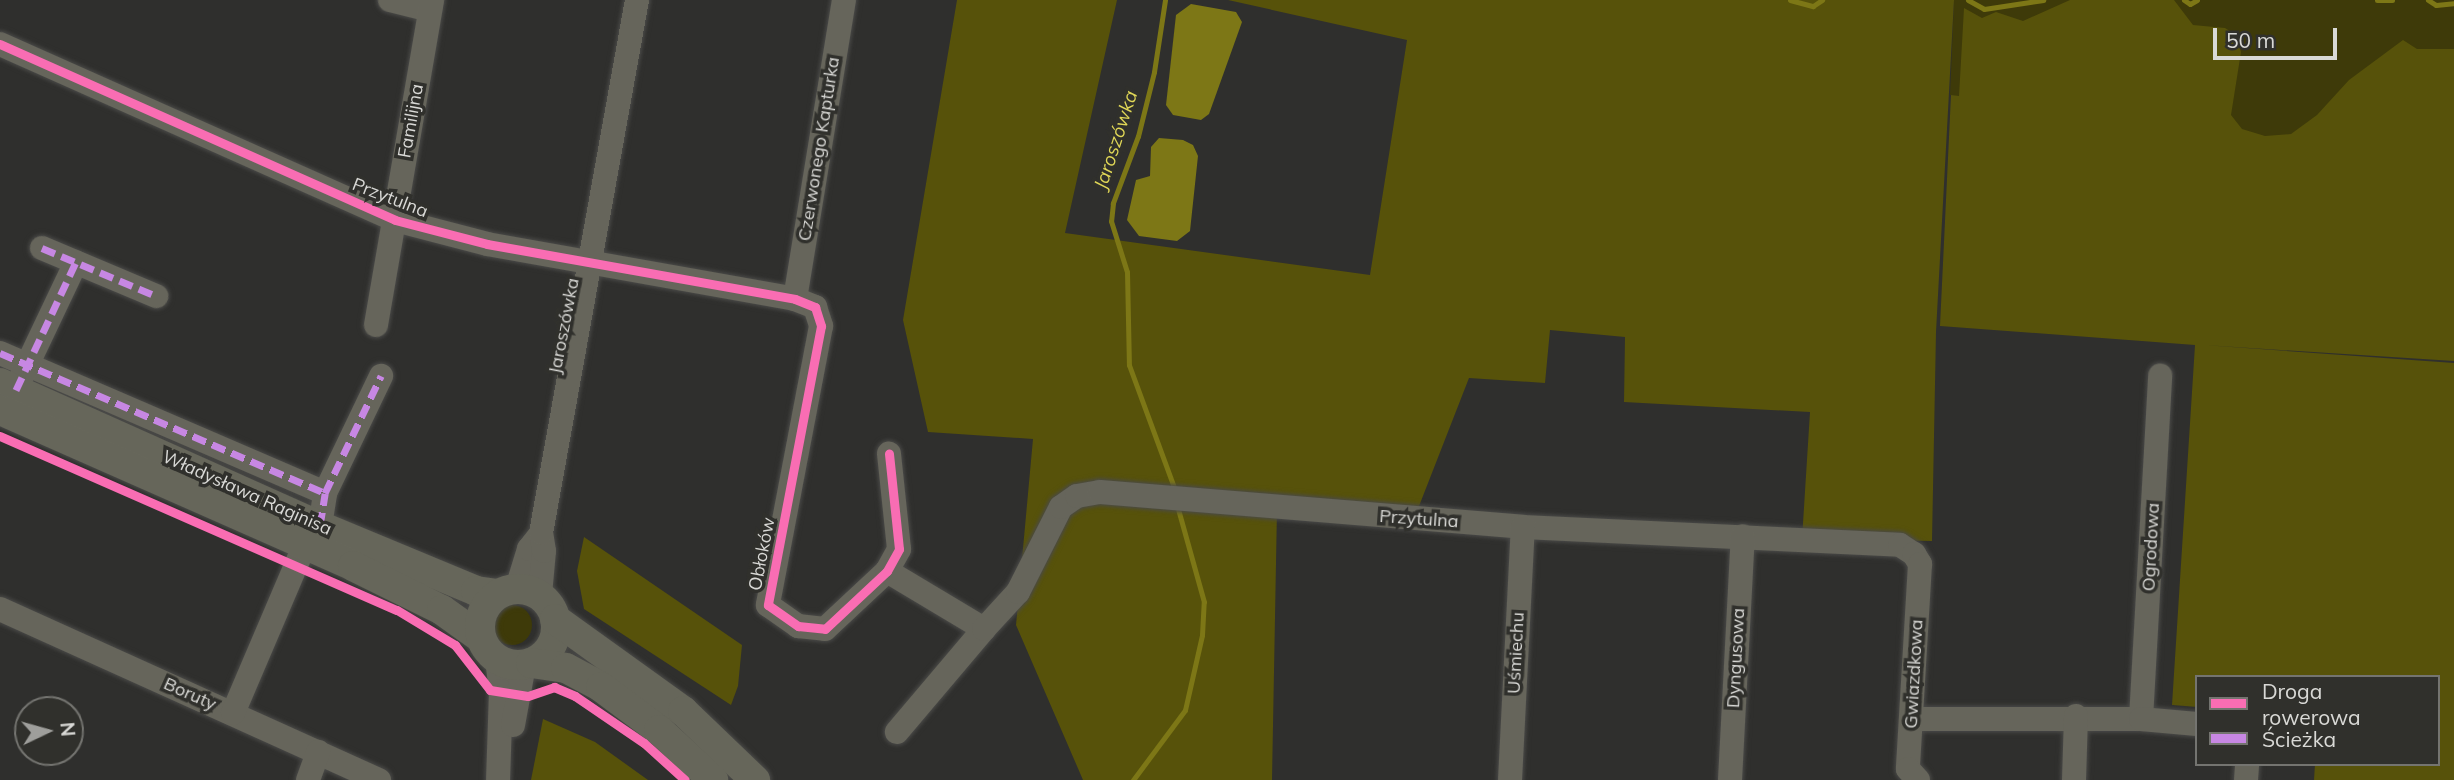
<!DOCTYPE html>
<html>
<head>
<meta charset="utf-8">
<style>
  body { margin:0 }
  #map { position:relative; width:2454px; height:780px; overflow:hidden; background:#2f2f2d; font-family:Mulish,sans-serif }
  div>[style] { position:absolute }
  .green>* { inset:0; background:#3e3a09 }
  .round { border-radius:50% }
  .forest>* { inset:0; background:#57520a }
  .water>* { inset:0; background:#7d7716 }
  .stream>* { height:5px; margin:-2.5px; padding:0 2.5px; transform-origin:2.5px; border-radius:2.5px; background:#7d7716 }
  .roads { filter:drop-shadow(0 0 2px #4a4a48) drop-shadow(0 0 2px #4a4a48) }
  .minor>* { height:24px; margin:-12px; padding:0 12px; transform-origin:12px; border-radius:12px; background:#66655b }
  .major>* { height:30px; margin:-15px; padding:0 15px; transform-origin:15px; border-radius:15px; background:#66665a }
  .major>.ring { margin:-15px; padding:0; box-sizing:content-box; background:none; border:30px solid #66665a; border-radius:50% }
  .quiet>* { height:7px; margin-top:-3.5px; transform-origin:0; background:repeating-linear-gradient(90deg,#c787e3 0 14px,transparent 0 21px) }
  .cycleway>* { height:9px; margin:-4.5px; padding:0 4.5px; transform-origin:4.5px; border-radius:4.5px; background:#f96db3 }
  span { translate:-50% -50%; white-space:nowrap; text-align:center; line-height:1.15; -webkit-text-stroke:7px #30302c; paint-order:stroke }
  .street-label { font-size:18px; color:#d9d9d6 }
  .water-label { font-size:19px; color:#e0d757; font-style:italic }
  .legend { position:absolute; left:2195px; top:675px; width:245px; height:91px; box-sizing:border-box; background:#30302c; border:2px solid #747470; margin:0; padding:9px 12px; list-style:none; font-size:21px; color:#d9d9d6 }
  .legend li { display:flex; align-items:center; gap:14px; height:35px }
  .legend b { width:35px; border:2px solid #747470 }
  .north { position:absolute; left:14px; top:696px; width:70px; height:70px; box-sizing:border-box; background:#30302c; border:2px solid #747470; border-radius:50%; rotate:85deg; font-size:19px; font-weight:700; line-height:28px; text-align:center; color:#d9d9d6 }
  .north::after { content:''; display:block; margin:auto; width:24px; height:32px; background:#9e9e9b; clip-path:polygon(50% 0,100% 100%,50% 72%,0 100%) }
  .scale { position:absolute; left:2213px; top:28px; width:124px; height:32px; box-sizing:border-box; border:4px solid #d9d9d6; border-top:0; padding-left:9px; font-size:21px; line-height:24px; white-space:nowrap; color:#d9d9d6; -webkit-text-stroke:5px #30302c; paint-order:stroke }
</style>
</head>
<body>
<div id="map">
  <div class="green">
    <div style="clip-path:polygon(1954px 0,2454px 0,2454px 193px,1950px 95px)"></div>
    <div class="round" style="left:492px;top:605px;width:40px;height:40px"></div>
  </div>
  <div class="forest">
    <div style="clip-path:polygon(957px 0,1117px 0,1065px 233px,1370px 275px,1407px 40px,1228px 0,1954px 0,1936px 332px,1932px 541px,1802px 539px,1810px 412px,1624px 402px,1625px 337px,1550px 330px,1545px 383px,1469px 378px,1414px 519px,1277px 509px,1272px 780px,1083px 780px,1016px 625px,1033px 439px,928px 432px,903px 320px)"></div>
    <div style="clip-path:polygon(2070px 0,2174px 0,2193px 25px,2225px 28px,2236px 35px,2241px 52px,2231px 115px,2242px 129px,2265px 136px,2291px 134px,2317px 115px,2349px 80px,2403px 40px,2417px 49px,2454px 49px,2454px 361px,2204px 345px,2454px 363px,2454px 780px,2314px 780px,2315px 764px,2438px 764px,2438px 677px,2197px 677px,2197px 707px,2172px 705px,2195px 345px,1940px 326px,1951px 95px,1959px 96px,1964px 8px,1982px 18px,1996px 12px,2023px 21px)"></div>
    <div style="clip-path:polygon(584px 537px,742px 645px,738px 686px,731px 705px,584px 609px,577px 571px)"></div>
    <div style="clip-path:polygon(543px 719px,595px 742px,648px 780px,531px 780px)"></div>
  </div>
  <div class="water">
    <div style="clip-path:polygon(1191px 4px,1236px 12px,1242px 22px,1209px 114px,1201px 120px,1173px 115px,1166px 105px,1176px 15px)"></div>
    <div style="clip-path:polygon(1159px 138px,1183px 140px,1193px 145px,1198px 156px,1190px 231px,1177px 241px,1139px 236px,1127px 220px,1136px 180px,1150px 176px,1151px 147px)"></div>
  </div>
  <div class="stream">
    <div style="left:1165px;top:0;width:73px;rotate:98.7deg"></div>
    <div style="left:1154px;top:72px;width:66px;rotate:104deg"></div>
    <div style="left:1138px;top:136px;width:72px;rotate:110.5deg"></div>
    <div style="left:1113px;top:203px;width:18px;rotate:96deg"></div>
    <div style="left:1111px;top:221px;width:53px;rotate:72.6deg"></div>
    <div style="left:1127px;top:272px;width:93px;rotate:88.8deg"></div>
    <div style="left:1129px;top:365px;width:133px;rotate:69.8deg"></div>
    <div style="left:1790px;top:0;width:24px;rotate:15deg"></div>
    <div style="left:1813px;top:6px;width:11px;rotate:-34deg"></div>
    <div style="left:1968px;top:0;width:18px;rotate:29deg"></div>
    <div style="left:1984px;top:9px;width:60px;rotate:-8.7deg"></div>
    <div style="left:2184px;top:0;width:7px;rotate:34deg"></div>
    <div style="left:2190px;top:4px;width:8px;rotate:-30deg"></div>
    <div style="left:2377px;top:0;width:15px"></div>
    <div style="left:2428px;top:0;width:9px;rotate:32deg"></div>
    <div style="left:2436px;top:5px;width:18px;rotate:-6deg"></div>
    <div style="left:1133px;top:780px;width:87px;rotate:-53.4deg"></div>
    <div style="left:1185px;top:710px;width:77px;rotate:-77.2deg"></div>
    <div style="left:1202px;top:635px;width:33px;rotate:-87deg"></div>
    <div style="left:1204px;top:602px;width:101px;rotate:-105.6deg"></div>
  </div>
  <div class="roads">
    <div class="minor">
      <div style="left:390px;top:0;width:41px;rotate:14deg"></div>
      <div style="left:0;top:44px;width:432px;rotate:24deg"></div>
      <div style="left:395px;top:220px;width:95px;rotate:14.6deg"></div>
      <div style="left:487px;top:244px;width:313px;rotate:10.1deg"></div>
      <div style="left:795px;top:299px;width:22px;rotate:22deg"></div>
      <div style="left:815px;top:307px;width:20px;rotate:72deg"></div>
      <div style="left:821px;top:326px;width:284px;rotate:100.8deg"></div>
      <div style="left:768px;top:605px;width:37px;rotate:35deg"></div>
      <div style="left:798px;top:626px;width:27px;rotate:6deg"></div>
      <div style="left:825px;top:629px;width:85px;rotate:-43.1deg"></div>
      <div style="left:887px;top:571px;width:25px;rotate:-61deg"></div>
      <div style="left:899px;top:549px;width:96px;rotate:-96deg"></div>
      <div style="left:42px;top:248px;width:124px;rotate:22.8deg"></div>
      <div style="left:795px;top:299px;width:303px;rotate:-80.7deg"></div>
      <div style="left:376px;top:325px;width:330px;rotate:-80.2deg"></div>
      <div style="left:0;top:353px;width:354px;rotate:23.3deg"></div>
      <div style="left:21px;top:378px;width:128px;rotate:-64.6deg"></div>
      <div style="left:320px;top:526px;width:33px;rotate:-81deg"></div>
      <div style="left:325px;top:493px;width:130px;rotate:-64.4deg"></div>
      <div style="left:887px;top:571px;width:113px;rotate:30.9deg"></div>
      <div style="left:984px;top:629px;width:135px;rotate:130.2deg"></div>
      <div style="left:517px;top:588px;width:41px;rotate:-72.9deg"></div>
      <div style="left:529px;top:549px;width:16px;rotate:-52deg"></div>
      <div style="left:540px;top:595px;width:44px;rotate:-84.8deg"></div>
      <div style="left:544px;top:551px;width:18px;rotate:-99deg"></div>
      <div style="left:541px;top:533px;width:542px;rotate:-79.79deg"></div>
      <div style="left:0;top:609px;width:416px;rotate:24.3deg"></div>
      <div style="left:984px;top:629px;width:50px;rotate:-47.4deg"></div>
      <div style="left:1018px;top:592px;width:95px;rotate:-63.2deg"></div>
      <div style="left:1061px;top:507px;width:19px;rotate:-35deg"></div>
      <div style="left:1077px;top:496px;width:23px;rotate:-10deg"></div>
      <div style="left:1100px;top:492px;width:424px;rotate:4.7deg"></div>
      <div style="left:1523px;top:527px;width:377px;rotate:2.7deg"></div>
      <div style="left:1900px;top:545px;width:17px;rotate:33deg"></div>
      <div style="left:1914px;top:554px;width:12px;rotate:59deg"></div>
      <div style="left:1920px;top:564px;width:205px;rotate:93.4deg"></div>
      <div style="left:1908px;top:769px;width:15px;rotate:48deg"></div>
      <div style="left:497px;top:659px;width:32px;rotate:83deg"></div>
      <div style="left:501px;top:691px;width:89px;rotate:91.9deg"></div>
      <div style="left:233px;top:713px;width:184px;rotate:-66.9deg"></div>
      <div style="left:1911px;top:719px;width:230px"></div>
      <div style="left:2141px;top:719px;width:344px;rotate:-86.8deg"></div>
      <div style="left:2141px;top:719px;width:56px;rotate:5.1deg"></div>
      <div style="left:513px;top:725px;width:61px;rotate:-79.6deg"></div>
      <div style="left:308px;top:780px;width:30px;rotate:-70deg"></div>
      <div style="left:1510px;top:780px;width:253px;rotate:-87.1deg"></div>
      <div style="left:1730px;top:780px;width:244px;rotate:-87deg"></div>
      <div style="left:2074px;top:780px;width:64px;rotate:-88.2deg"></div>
      <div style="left:2246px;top:780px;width:16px;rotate:-86deg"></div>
    </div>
    <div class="major">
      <div style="left:0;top:383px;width:350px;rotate:24.1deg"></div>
      <div style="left:320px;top:526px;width:169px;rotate:22.6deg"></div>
      <div style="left:476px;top:591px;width:22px;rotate:8deg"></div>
      <div style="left:0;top:410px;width:386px;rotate:23.8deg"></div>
      <div style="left:353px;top:566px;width:99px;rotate:26.3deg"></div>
      <div style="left:442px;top:610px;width:48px;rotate:35.7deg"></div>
      <div class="ring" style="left:480px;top:589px;width:46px;height:46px"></div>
      <div style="left:555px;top:619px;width:158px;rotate:35.7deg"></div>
      <div style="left:683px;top:711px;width:100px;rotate:43.8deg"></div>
      <div style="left:531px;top:663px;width:35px;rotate:8deg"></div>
      <div style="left:566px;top:668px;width:40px;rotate:28deg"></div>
      <div style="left:601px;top:687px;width:72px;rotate:36.6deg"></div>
      <div style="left:659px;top:730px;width:74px;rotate:42.8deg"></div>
    </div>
  </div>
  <div class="quiet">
    <div style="left:42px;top:248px;width:124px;rotate:22.8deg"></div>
    <div style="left:0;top:353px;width:354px;rotate:23.3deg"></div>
    <div style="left:16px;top:390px;width:141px;rotate:-64.9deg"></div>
    <div style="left:320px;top:526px;width:33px;rotate:-81deg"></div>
    <div style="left:325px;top:493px;width:130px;rotate:-64.4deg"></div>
  </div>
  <div class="cycleway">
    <div style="left:0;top:44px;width:432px;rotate:24deg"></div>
    <div style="left:395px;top:220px;width:95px;rotate:14.6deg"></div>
    <div style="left:487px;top:244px;width:313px;rotate:10.1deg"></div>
    <div style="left:795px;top:299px;width:22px;rotate:22deg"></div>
    <div style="left:815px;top:307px;width:20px;rotate:72deg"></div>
    <div style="left:821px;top:326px;width:284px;rotate:100.8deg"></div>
    <div style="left:768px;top:605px;width:37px;rotate:35deg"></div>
    <div style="left:798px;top:626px;width:27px;rotate:6deg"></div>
    <div style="left:825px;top:629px;width:85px;rotate:-43.1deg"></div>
    <div style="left:887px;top:571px;width:25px;rotate:-61deg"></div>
    <div style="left:899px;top:549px;width:96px;rotate:-96deg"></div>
    <div style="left:0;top:436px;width:433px;rotate:23.7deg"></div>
    <div style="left:397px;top:610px;width:68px;rotate:31.1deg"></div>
    <div style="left:455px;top:645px;width:57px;rotate:52.1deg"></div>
    <div style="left:490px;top:690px;width:38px;rotate:9deg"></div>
    <div style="left:528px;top:696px;width:28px;rotate:-19deg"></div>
    <div style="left:554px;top:687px;width:23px;rotate:23deg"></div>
    <div style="left:575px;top:696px;width:83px;rotate:34.3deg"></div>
    <div style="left:644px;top:743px;width:55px;rotate:42.1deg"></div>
  </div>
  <div class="street-label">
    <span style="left:411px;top:121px;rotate:-80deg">Familijna</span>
    <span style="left:819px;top:149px;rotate:-81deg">Czerwonego Kapturka</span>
    <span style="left:390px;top:198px;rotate:21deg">Przytulna</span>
    <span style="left:564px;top:326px;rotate:-79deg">Jaroszówka</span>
    <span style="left:247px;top:493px;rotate:24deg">Władysława Raginisa</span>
    <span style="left:1419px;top:519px;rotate:4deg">Przytulna</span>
    <span style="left:2151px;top:547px;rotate:-87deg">Ogrodowa</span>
    <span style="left:762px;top:554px;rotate:-79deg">Obłoków</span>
    <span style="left:1516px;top:653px;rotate:-87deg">Uśmiechu</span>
    <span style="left:1736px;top:658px;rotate:-87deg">Dyngusowa</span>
    <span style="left:1914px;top:674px;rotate:-87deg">Gwiazdkowa</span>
    <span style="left:190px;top:694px;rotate:24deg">Boruty</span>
  </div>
  <div class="water-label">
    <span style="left:1116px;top:140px;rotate:-72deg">Jaroszówka</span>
  </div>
  <ul class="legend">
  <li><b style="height:9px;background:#f96db3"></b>Droga rowerowa</li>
  <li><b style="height:9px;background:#c787e3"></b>Ścieżka</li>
  </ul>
  <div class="north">N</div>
  <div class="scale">50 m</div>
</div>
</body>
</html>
